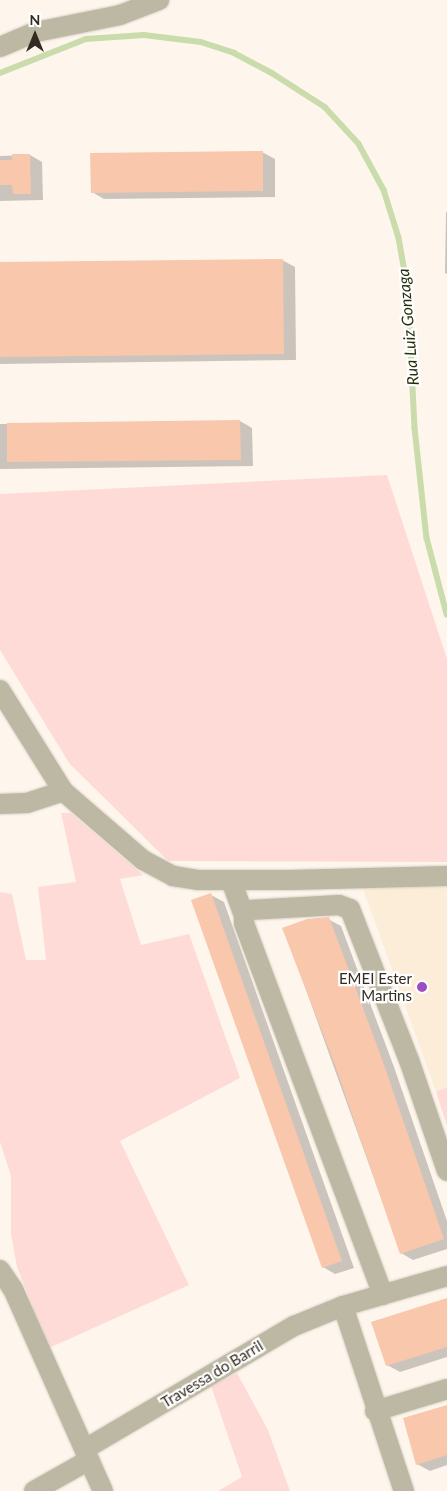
<!DOCTYPE html>
<html>
<head>
<meta charset="utf-8">
<style>
  body { margin:0 }
  #map { position:relative; width:447px; height:1491px; overflow:hidden; background:#fef6ec; font-family:Lato,sans-serif }
  div>[style] { position:absolute }
  .built>* { inset:0; background:#fcedd9 }
  .green>* { inset:0; background:#ffdbd7 }
  .shadow>* { inset:0; background:#0003 }
  .stream>* { height:5.5px; margin:-2.75px; padding:0 2.75px; transform-origin:2.75px; border-radius:2.75px; background:#cadcac }
  .building>* { inset:0; background:#f8c7ac }
  .roads { filter:drop-shadow(0 0 1px #d9d1c7) drop-shadow(0 0 1px #d9d1c7) }
  .minor>* { height:20px; margin:-10px; padding:0 10px; transform-origin:10px; border-radius:10px; background:#bcb8a3 }
  .dots>* { width:14px; height:14px; translate:-50% -50%; box-sizing:border-box; border:2px solid #fff; border-radius:50% }
  span { translate:-50% -50%; white-space:nowrap; text-align:center; line-height:1.15; -webkit-text-stroke:4.5px #fff; paint-order:stroke }
  .poi-label { font-size:15px; color:#332b21 }
  .right { translate:-100% -50%; text-align:right }
  .street-label { font-size:15px; color:#332b21 }
  .water-label { font-size:16px; color:#242e0a; font-style:italic }
  .north { position:absolute; left:10px; top:10px; width:50px; height:50px; -webkit-text-stroke:4px #fff; paint-order:stroke; rotate:0deg; font-size:14px; font-weight:700; line-height:20px; text-align:center; color:#332b21 }
  .north::after { content:''; display:block; margin:auto; width:18px; height:22px; background:#332b21; clip-path:polygon(50% 0,100% 100%,50% 72%,0 100%) }
</style>
</head>
<body>
<div id="map">
  <div class="built">
    <div style="clip-path:polygon(362px 886px,447px 886px,447px 1087px,436px 1092px)"></div>
  </div>
  <div class="green">
    <div style="clip-path:polygon(387px 475px,447px 659px,447px 862px,168px 861px,69px 763px,0 650px,0 494px)"></div>
    <div style="clip-path:polygon(61px 813px,71px 813px,143px 875px,120px 879px,141px 945px,189px 934px,240px 1078px,120px 1141px,189px 1285px,49px 1348px,17px 1267px,11px 1234px,11px 1176px,0 1142px,0 892px,12px 894px,26px 960px,46px 960px,38px 887px,76px 882px)"></div>
    <div style="clip-path:polygon(447px 1087px,447px 1126px,436px 1092px)"></div>
    <div style="clip-path:polygon(237px 1373px,268px 1430px,290px 1491px,218px 1491px,242px 1477px,211px 1386px)"></div>
  </div>
  <div class="shadow">
    <div style="clip-path:polygon(262px 152px,275px 159px,275px 197px,104px 199px,92px 192px)"></div>
    <div style="clip-path:polygon(30px 155px,42px 162px,43px 200px,0 201px,0 156px)"></div>
    <div style="clip-path:polygon(446px 212px,447px 212px,447px 274px,445px 273px)"></div>
    <div style="clip-path:polygon(282px 260px,295px 267px,296px 360px,0 364px,0 263px)"></div>
    <div style="clip-path:polygon(240px 421px,252px 428px,253px 466px,0 469px,0 424px)"></div>
    <div style="clip-path:polygon(211px 895px,224px 902px,354px 1268px,335px 1274px,323px 1267px)"></div>
    <div style="clip-path:polygon(328px 919px,341px 926px,394px 1067px,447px 1221px,447px 1249px,413px 1260px,401px 1253px,284px 929px)"></div>
    <div style="clip-path:polygon(447px 1300px,447px 1357px,400px 1372px,387px 1365px)"></div>
    <div style="clip-path:polygon(447px 1406px,447px 1465px,430px 1471px,417px 1464px)"></div>
  </div>
  <div class="stream">
    <div style="left:0;top:73px;width:92px;rotate:-21.6deg"></div>
    <div style="left:86px;top:39px;width:58px;rotate:-3.9deg"></div>
    <div style="left:144px;top:35px;width:57px;rotate:7deg"></div>
    <div style="left:201px;top:42px;width:35px;rotate:18deg"></div>
    <div style="left:234px;top:53px;width:43px;rotate:27.8deg"></div>
    <div style="left:272px;top:73px;width:63px;rotate:32.7deg"></div>
    <div style="left:325px;top:107px;width:50px;rotate:47.4deg"></div>
    <div style="left:359px;top:144px;width:52px;rotate:61.5deg"></div>
    <div style="left:384px;top:190px;width:50px;rotate:72.6deg"></div>
    <div style="left:399px;top:238px;width:52px;rotate:80deg"></div>
    <div style="left:408px;top:289px;width:139px;rotate:87.1deg"></div>
    <div style="left:415px;top:428px;width:111px;rotate:83.8deg"></div>
    <div style="left:427px;top:538px;width:79px;rotate:75.3deg"></div>
  </div>
  <div class="building">
    <div style="clip-path:polygon(263px 151px,263px 191px,91px 193px,90px 153px)"></div>
    <div style="clip-path:polygon(12px 154px,30px 154px,31px 194px,13px 194px,12px 185px,0 185px,0 160px,12px 160px)"></div>
    <div style="clip-path:polygon(283px 259px,284px 354px,0 357px,0 262px)"></div>
    <div style="clip-path:polygon(240px 420px,241px 460px,7px 462px,7px 423px)"></div>
    <div style="clip-path:polygon(211px 893px,342px 1261px,322px 1268px,191px 900px)"></div>
    <div style="clip-path:polygon(329px 917px,382px 1059px,444px 1239px,400px 1254px,335px 1065px,282px 928px,307px 919px)"></div>
    <div style="clip-path:polygon(447px 1298px,447px 1347px,386px 1366px,371px 1322px)"></div>
    <div style="clip-path:polygon(447px 1405px,447px 1455px,416px 1465px,403px 1418px)"></div>
  </div>
  <div class="roads">
    <div class="minor">
      <div style="left:0;top:47px;width:39px;rotate:-23deg"></div>
      <div style="left:36px;top:32px;width:86px;rotate:-11.4deg"></div>
      <div style="left:120px;top:15px;width:42px;rotate:-21deg"></div>
      <div style="left:0;top:690px;width:119px;rotate:58deg"></div>
      <div style="left:63px;top:791px;width:106px;rotate:40.8deg"></div>
      <div style="left:143px;top:860px;width:34px;rotate:28deg"></div>
      <div style="left:173px;top:876px;width:26px;rotate:9deg"></div>
      <div style="left:199px;top:880px;width:92px"></div>
      <div style="left:291px;top:880px;width:156px;rotate:-1.5deg"></div>
      <div style="left:0;top:804px;width:27px;rotate:-2deg"></div>
      <div style="left:27px;top:803px;width:38px;rotate:-18deg"></div>
      <div style="left:231px;top:880px;width:37px;rotate:70deg"></div>
      <div style="left:0;top:1270px;width:23px;rotate:56deg"></div>
      <div style="left:13px;top:1289px;width:221px;rotate:66deg"></div>
      <div style="left:383px;top:1295px;width:397px;rotate:-110.5deg"></div>
      <div style="left:244px;top:923px;width:8px;rotate:-90deg"></div>
      <div style="left:244px;top:915px;width:7px;rotate:-45deg"></div>
      <div style="left:249px;top:910px;width:90px;rotate:-3.2deg"></div>
      <div style="left:339px;top:905px;width:12px;rotate:20deg"></div>
      <div style="left:350px;top:909px;width:162px;rotate:68.7deg"></div>
      <div style="left:409px;top:1060px;width:117px;rotate:71.1deg"></div>
      <div style="left:343px;top:1306px;width:195px;rotate:71.8deg"></div>
      <div style="left:375px;top:1411px;width:75px;rotate:-17deg"></div>
      <div style="left:85px;top:1449px;width:243px;rotate:-30.5deg"></div>
      <div style="left:294px;top:1326px;width:53px;rotate:-22.2deg"></div>
      <div style="left:343px;top:1306px;width:108px;rotate:-16.1deg"></div>
      <div style="left:34px;top:1491px;width:63px;rotate:-29.4deg"></div>
    </div>
  </div>
  <div class="dots">
    <div style="left:422px;top:987px;background:#9a4fc2"></div>
  </div>
  <div class="poi-label">
    <span class="right" style="left:412px;top:987px">EMEI Ester<br>Martins</span>
  </div>
  <div class="street-label">
    <span style="left:212px;top:1374px;rotate:-31deg">Travessa do Barril</span>
  </div>
  <div class="water-label">
    <span style="left:408px;top:327px;rotate:-95deg">Rua Luiz Gonzaga</span>
  </div>
  <div class="north">N</div>
</div>
</body>
</html>
